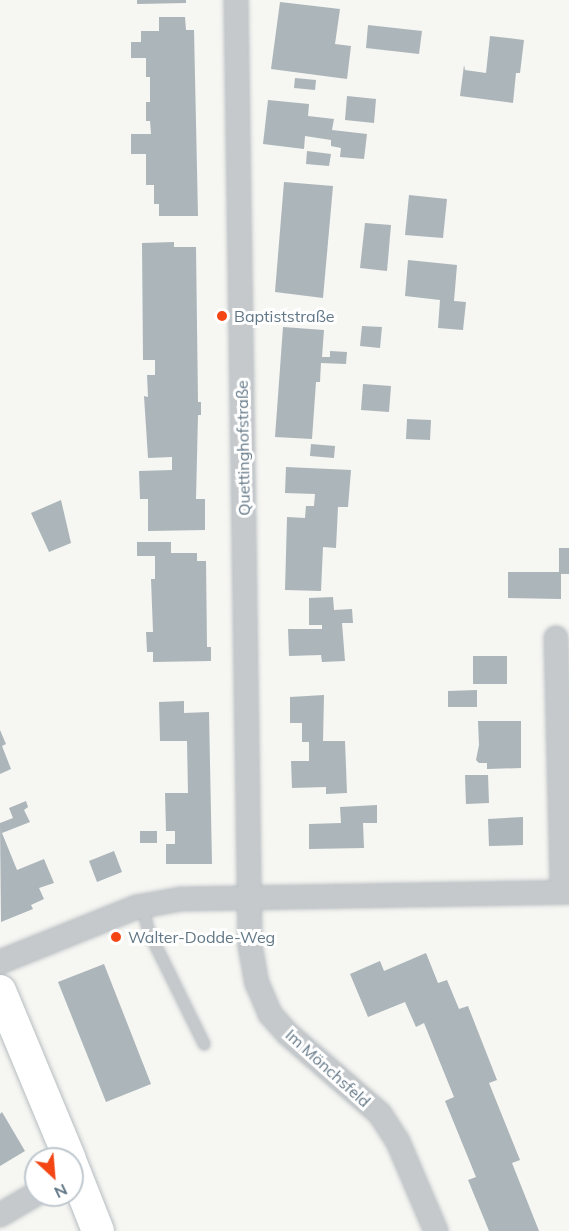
<!DOCTYPE html>
<html>
<head>
<meta charset="utf-8">
<style>
  body { margin:0 }
  #map { position:relative; width:569px; height:1231px; overflow:hidden; background:#f6f6f2; font-family:Mulish,sans-serif }
  div>[style] { position:absolute }
  .building>* { inset:0; background:#acb5ba }
  .roads { filter:drop-shadow(0 0 2px #b7bdc1) drop-shadow(0 0 2px #b7bdc1) }
  .lane>* { height:10px; margin:-5px; padding:0 5px; transform-origin:5px; border-radius:5px; background:#c5c9cc }
  .street>* { height:22px; margin:-11px; padding:0 11px; transform-origin:11px; border-radius:11px; background:#c5c9cc }
  .secondary>* { height:32px; margin:-16px; padding:0 16px; transform-origin:16px; border-radius:16px; background:#fff }
  .dots>* { width:16px; height:16px; translate:-50% -50%; box-sizing:border-box; border:3px solid #fff; border-radius:50% }
  span { translate:-50% -50%; white-space:nowrap; text-align:center; line-height:1.15; -webkit-text-stroke:6px #fff; paint-order:stroke }
  .poi-label { font-size:16px; color:#627786 }
  .left { translate:0 -50%; text-align:left }
  .street-label { font-size:16px; color:#627786 }
  .north { position:absolute; left:24px; top:1147px; width:60px; height:60px; box-sizing:border-box; background:#fff; border:2px solid #c0c9cf; border-radius:50%; rotate:154deg; font-size:16px; font-weight:700; line-height:24px; text-align:center; color:#627786 }
  .north::after { content:''; display:block; margin:auto; width:21px; height:27px; background:#f44615; clip-path:polygon(50% 0,100% 100%,50% 72%,0 100%) }
</style>
</head>
<body>
<div id="map">
  <div class="building">
    <div style="clip-path:polygon(137px 0,186px 0,186px 3px,137px 4px)"></div>
    <div style="clip-path:polygon(280px 2px,340px 9px,335px 44px,351px 46px,347px 79px,271px 69px)"></div>
    <div style="clip-path:polygon(159px 17px,185px 17px,186px 30px,194px 30px,198px 216px,159px 216px,159px 204px,154px 204px,154px 185px,146px 185px,146px 154px,131px 154px,131px 134px,151px 134px,150px 121px,146px 121px,146px 102px,150px 102px,150px 77px,146px 77px,146px 58px,131px 58px,131px 42px,141px 42px,141px 31px,159px 31px)"></div>
    <div style="clip-path:polygon(368px 25px,422px 31px,419px 54px,366px 48px)"></div>
    <div style="clip-path:polygon(490px 36px,524px 40px,520px 73px,516px 73px,513px 103px,460px 96px,464px 65px,465px 70px,486px 73px)"></div>
    <div style="clip-path:polygon(295px 78px,316px 80px,315px 90px,294px 88px)"></div>
    <div style="clip-path:polygon(347px 96px,376px 99px,374px 123px,345px 120px)"></div>
    <div style="clip-path:polygon(268px 100px,309px 104px,308px 116px,334px 119px,332px 130px,367px 134px,364px 159px,340px 157px,341px 148px,331px 146px,331px 140px,305px 136px,304px 149px,263px 144px)"></div>
    <div style="clip-path:polygon(307px 151px,331px 154px,329px 166px,306px 164px)"></div>
    <div style="clip-path:polygon(284px 182px,333px 186px,323px 298px,275px 292px)"></div>
    <div style="clip-path:polygon(409px 195px,447px 199px,443px 238px,405px 235px)"></div>
    <div style="clip-path:polygon(365px 223px,391px 225px,387px 271px,360px 268px)"></div>
    <div style="clip-path:polygon(174px 242px,174px 247px,196px 247px,198px 402px,201px 402px,201px 415px,198px 415px,196px 499px,205px 499px,205px 530px,148px 531px,148px 499px,140px 499px,139px 471px,172px 470px,172px 457px,148px 458px,144px 396px,148px 397px,147px 375px,155px 375px,155px 360px,143px 360px,142px 243px)"></div>
    <div style="clip-path:polygon(408px 260px,457px 265px,454px 301px,466px 302px,463px 330px,438px 328px,440px 300px,405px 296px)"></div>
    <div style="clip-path:polygon(362px 326px,382px 327px,380px 348px,360px 346px)"></div>
    <div style="clip-path:polygon(283px 327px,324px 330px,322px 357px,330px 357px,330px 351px,347px 352px,346px 364px,321px 363px,320px 382px,316px 382px,312px 439px,275px 437px)"></div>
    <div style="clip-path:polygon(363px 384px,391px 386px,389px 412px,361px 410px)"></div>
    <div style="clip-path:polygon(407px 419px,431px 420px,430px 440px,406px 439px)"></div>
    <div style="clip-path:polygon(311px 444px,335px 446px,334px 458px,310px 456px)"></div>
    <div style="clip-path:polygon(286px 467px,351px 470px,348px 507px,338px 507px,336px 548px,323px 547px,321px 591px,285px 590px,287px 517px,305px 518px,306px 506px,314px 506px,315px 494px,285px 493px)"></div>
    <div style="clip-path:polygon(61px 500px,71px 543px,49px 552px,31px 513px)"></div>
    <div style="clip-path:polygon(137px 542px,171px 542px,171px 553px,197px 553px,197px 561px,206px 561px,207px 647px,211px 647px,211px 661px,153px 662px,153px 652px,147px 652px,146px 632px,153px 632px,151px 579px,155px 579px,155px 556px,137px 556px)"></div>
    <div style="clip-path:polygon(559px 548px,569px 548px,569px 574px,561px 574px,561px 599px,508px 598px,508px 572px,559px 572px)"></div>
    <div style="clip-path:polygon(333px 597px,334px 610px,352px 609px,353px 623px,342px 623px,345px 661px,322px 662px,321px 655px,289px 656px,288px 629px,322px 629px,322px 625px,309px 625px,309px 598px)"></div>
    <div style="clip-path:polygon(473px 656px,507px 656px,507px 684px,473px 684px)"></div>
    <div style="clip-path:polygon(477px 690px,477px 707px,448px 707px,448px 691px)"></div>
    <div style="clip-path:polygon(324px 695px,323px 741px,345px 741px,347px 793px,326px 794px,326px 787px,292px 788px,291px 761px,309px 761px,309px 742px,302px 742px,302px 723px,290px 723px,290px 697px)"></div>
    <div style="clip-path:polygon(184px 701px,184px 713px,209px 712px,212px 864px,166px 864px,166px 844px,175px 844px,175px 831px,166px 831px,165px 793px,188px 793px,187px 741px,160px 741px,159px 702px)"></div>
    <div style="clip-path:polygon(478px 721px,521px 721px,521px 768px,487px 769px,487px 763px,479px 763px,476px 760px,479px 745px)"></div>
    <div style="clip-path:polygon(0 730px,6px 744px,2px 746px,11px 769px,0 774px)"></div>
    <div style="clip-path:polygon(465px 775px,488px 775px,489px 803px,466px 804px)"></div>
    <div style="clip-path:polygon(26px 801px,28px 807px,24px 810px,30px 822px,2px 833px,17px 870px,44px 859px,54px 883px,39px 888px,44px 899px,31px 905px,33px 909px,1px 922px,0 823px,13px 818px,9px 808px)"></div>
    <div style="clip-path:polygon(377px 805px,377px 823px,363px 823px,364px 848px,309px 849px,309px 824px,341px 823px,340px 807px)"></div>
    <div style="clip-path:polygon(523px 817px,523px 845px,489px 846px,488px 819px)"></div>
    <div style="clip-path:polygon(140px 831px,157px 831px,157px 843px,140px 843px)"></div>
    <div style="clip-path:polygon(114px 851px,122px 872px,97px 882px,89px 861px)"></div>
    <div style="clip-path:polygon(426px 953px,438px 983px,447px 980px,459px 1009px,468px 1006px,497px 1080px,489px 1083px,520px 1160px,512px 1163px,539px 1231px,489px 1231px,468px 1180px,476px 1177px,445px 1101px,454px 1097px,424px 1023px,416px 1027px,405px 1002px,368px 1017px,350px 974px,380px 961px,384px 971px)"></div>
    <div style="clip-path:polygon(104px 964px,151px 1084px,106px 1102px,58px 982px)"></div>
    <div style="clip-path:polygon(2px 1112px,25px 1151px,0 1166px,0 1114px)"></div>
  </div>
  <div class="roads">
    <div class="lane">
      <div style="left:142px;top:906px;width:27px;rotate:75deg"></div>
      <div style="left:149px;top:932px;width:125px;rotate:63.8deg"></div>
    </div>
    <div class="street">
      <div style="left:236px;top:0;width:945px;rotate:89.15deg"></div>
      <div style="left:250px;top:945px;width:39px;rotate:80deg"></div>
      <div style="left:257px;top:983px;width:34px;rotate:67deg"></div>
      <div style="left:270px;top:1014px;width:27px;rotate:48deg"></div>
      <div style="left:288px;top:1034px;width:122px;rotate:41deg"></div>
      <div style="left:380px;top:1114px;width:33px;rotate:57deg"></div>
      <div style="left:398px;top:1142px;width:97px;rotate:66.9deg"></div>
      <div style="left:556px;top:638px;width:254px;rotate:88.6deg"></div>
      <div style="left:0;top:962px;width:148px;rotate:-21.9deg"></div>
      <div style="left:137px;top:907px;width:45px;rotate:-10.3deg"></div>
      <div style="left:181px;top:899px;width:388px;rotate:-1deg"></div>
      <div style="left:0;top:1215px;width:42px;rotate:-30.3deg"></div>
    </div>
    <div class="secondary">
      <div style="left:0;top:991px;width:182px;rotate:67.4deg"></div>
      <div style="left:72px;top:1165px;width:71px;rotate:68.5deg"></div>
    </div>
  </div>
  <div class="dots">
    <div style="left:222px;top:316px;background:#f44615"></div>
    <div style="left:116px;top:937px;background:#f44615"></div>
  </div>
  <div class="poi-label">
    <span class="left" style="left:234px;top:316px">Baptiststraße</span>
    <span class="left" style="left:128px;top:937px">Walter-Dodde-Weg</span>
  </div>
  <div class="street-label">
    <span style="left:243px;top:448px;rotate:-91deg">Quettinghofstraße</span>
    <span style="left:328px;top:1068px;rotate:42deg">Im Mönchsfeld</span>
  </div>
  <div class="north">N</div>
</div>
</body>
</html>
